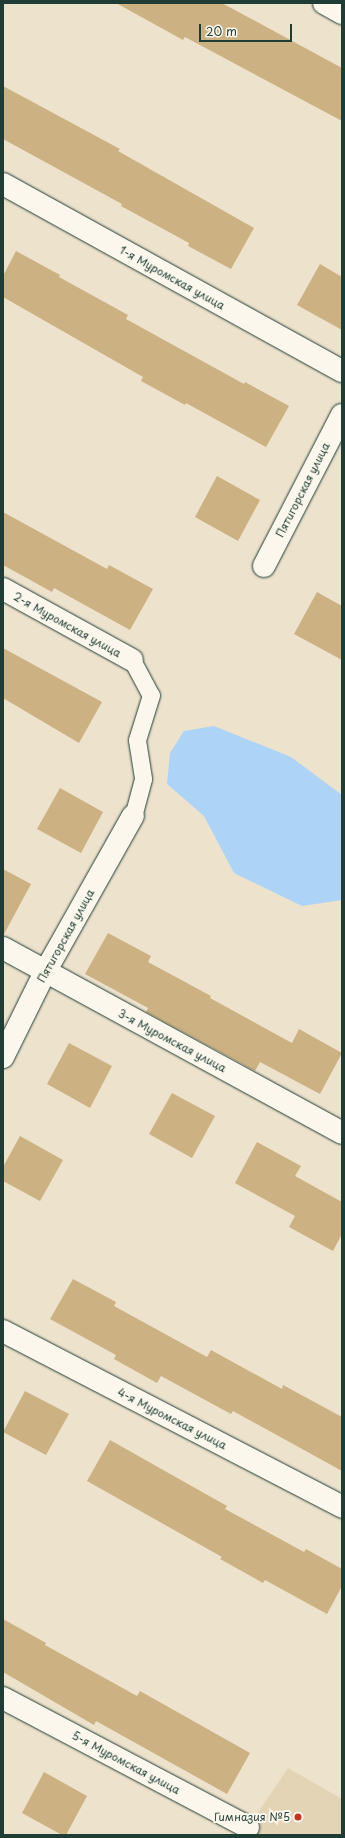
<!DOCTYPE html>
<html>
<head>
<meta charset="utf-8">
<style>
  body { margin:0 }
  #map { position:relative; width:345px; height:1838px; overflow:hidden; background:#ede2cc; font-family:"Playpen Sans",sans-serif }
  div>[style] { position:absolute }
  .built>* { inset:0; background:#e3d4b6 }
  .water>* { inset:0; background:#add3f7 }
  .building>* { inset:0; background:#ccb283 }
  .roads { filter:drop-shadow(0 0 1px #1f3d34) drop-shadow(0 0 1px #1f3d34) }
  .service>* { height:17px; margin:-8.5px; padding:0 8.5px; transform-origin:8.5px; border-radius:8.5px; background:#fbf7ec }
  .minor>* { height:22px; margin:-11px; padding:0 11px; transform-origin:11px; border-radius:11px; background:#fbf7ec }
  .dots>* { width:11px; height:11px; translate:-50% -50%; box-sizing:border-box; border:2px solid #fbf7ec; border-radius:50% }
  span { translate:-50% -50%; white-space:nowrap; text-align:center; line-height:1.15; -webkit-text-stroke:4px #fbf7ec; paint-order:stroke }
  .street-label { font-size:11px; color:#1f3d34 }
  .poi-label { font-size:11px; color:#1f3d34 }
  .right { translate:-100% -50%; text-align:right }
  .frame { position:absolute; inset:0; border:4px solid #1f3d34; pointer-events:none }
  .scale { position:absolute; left:199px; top:24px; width:93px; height:18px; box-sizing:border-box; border:2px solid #1f3d34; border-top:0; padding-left:5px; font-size:12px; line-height:14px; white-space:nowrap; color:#1f3d34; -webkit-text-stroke:3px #fbf7ec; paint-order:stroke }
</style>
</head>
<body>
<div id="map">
  <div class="built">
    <div style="clip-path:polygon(288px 1768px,342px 1799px,342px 1835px,243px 1835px)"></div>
  </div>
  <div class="water">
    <div style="clip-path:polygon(214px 726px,291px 757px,342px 795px,342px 900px,302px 906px,234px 873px,204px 816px,167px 784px,170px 753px,184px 731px)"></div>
  </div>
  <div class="building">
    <div style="clip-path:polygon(116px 3px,222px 3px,342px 68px,342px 121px,185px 37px,183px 40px)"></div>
    <div style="clip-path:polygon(3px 86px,120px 149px,118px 151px,254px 228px,231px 269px,188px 246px,189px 243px,121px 206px,122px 204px,3px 139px)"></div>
    <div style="clip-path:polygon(16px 251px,60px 275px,59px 277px,128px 315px,126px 319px,244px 384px,245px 382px,289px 406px,266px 447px,186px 403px,185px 405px,141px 381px,143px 377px,3px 297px,3px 276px)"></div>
    <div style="clip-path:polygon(320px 264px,342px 277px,342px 330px,297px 305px)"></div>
    <div style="clip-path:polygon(217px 476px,260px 500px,238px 541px,195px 517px)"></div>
    <div style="clip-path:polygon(3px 512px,107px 569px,109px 565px,153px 589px,130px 630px,54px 588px,52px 592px,3px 565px)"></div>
    <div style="clip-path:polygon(317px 592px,342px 606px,342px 660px,294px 634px)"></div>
    <div style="clip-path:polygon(3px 648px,102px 702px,79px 743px,3px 698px)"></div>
    <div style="clip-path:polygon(60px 788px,103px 812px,81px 853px,37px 829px)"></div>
    <div style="clip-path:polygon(3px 869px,31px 884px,3px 936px)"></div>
    <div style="clip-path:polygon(108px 933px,151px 956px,148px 962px,211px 996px,210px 998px,292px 1043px,299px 1029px,342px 1053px,320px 1094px,260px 1062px,255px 1071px,146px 1012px,148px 1008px,85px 974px)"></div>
    <div style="clip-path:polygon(69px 1043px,112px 1066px,90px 1108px,47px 1084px)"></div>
    <div style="clip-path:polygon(172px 1093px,215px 1116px,192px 1158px,149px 1134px)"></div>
    <div style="clip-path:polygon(20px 1136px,63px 1160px,40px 1201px,3px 1181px,3px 1167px)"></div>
    <div style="clip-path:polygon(257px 1142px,301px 1166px,295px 1176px,342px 1202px,342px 1234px,333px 1251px,289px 1227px,295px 1216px,235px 1183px)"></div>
    <div style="clip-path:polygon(73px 1279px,116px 1302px,114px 1306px,207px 1357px,211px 1350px,282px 1389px,283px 1385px,342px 1417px,342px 1471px,233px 1411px,231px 1414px,161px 1376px,157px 1383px,114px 1359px,116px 1355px,50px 1319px)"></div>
    <div style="clip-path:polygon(25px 1391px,69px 1414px,46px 1455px,3px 1432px)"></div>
    <div style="clip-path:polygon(110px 1440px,227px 1506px,225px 1509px,304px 1552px,306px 1549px,342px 1569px,342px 1586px,327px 1614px,265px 1580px,263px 1583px,220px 1559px,222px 1557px,87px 1481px)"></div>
    <div style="clip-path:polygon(3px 1619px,46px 1643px,45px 1645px,137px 1696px,140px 1691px,250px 1753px,227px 1794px,96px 1721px,94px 1725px,3px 1672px)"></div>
    <div style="clip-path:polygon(44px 1772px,87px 1796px,66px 1835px,62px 1835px,22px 1813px)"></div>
  </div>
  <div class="roads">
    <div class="service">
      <div style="left:132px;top:660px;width:40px;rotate:62deg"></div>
      <div style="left:151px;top:695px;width:47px;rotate:107.3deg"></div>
      <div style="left:137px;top:740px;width:39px;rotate:81deg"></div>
      <div style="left:143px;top:779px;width:38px;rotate:105deg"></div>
    </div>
    <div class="minor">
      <div style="left:324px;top:3px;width:21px;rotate:29deg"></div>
      <div style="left:3px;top:184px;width:387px;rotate:28.9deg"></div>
      <div style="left:264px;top:566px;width:170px;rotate:-62.7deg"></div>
      <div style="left:3px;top:589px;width:147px;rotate:28.8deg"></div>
      <div style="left:3px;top:948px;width:386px;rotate:28.6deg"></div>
      <div style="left:3px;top:1057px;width:95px;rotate:-63.7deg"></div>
      <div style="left:45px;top:972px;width:179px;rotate:-60.6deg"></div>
      <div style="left:3px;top:1331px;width:382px;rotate:27.4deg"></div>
      <div style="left:3px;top:1698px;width:277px;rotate:27.8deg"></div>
    </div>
  </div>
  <div class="dots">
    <div style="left:298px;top:1817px;background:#c8321e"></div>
  </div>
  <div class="street-label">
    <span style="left:172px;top:278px;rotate:29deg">1-я Муромская улица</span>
    <span style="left:303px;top:490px;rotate:-63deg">Пятигорская улица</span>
    <span style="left:67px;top:625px;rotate:29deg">2-я Муромская улица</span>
    <span style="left:66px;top:936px;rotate:-61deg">Пятигорская улица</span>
    <span style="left:172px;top:1041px;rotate:28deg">3-я Муромская улица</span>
    <span style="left:172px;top:1419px;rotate:27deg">4-я Муромская улица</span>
    <span style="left:126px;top:1763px;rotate:28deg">5-я Муромская улица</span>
  </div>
  <div class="poi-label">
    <span class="right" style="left:290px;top:1817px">Гимназия №5</span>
  </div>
  <div class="frame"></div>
  <div class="scale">20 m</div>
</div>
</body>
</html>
